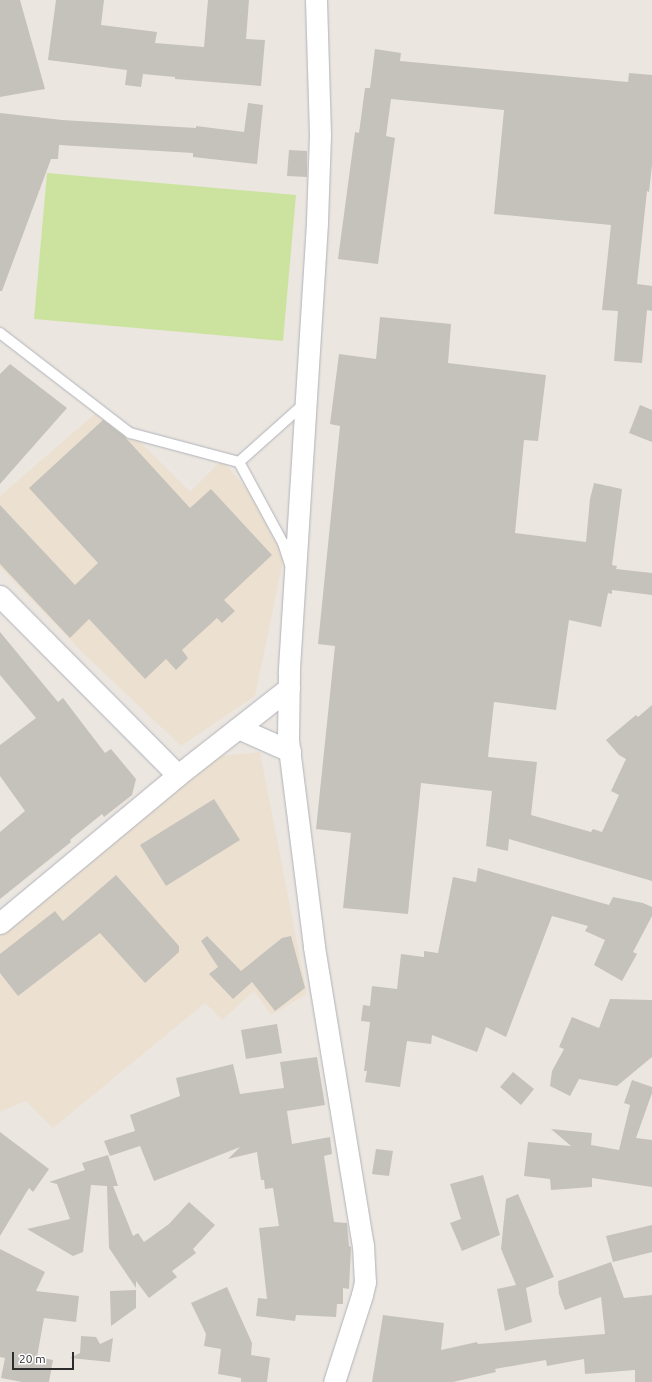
<!DOCTYPE html>
<html>
<head>
<meta charset="utf-8">
<style>
  body { margin:0 }
  #map { position:relative; width:652px; height:1382px; overflow:hidden; background:#ece6e0; font-family:Ubuntu,sans-serif }
  div>[style] { position:absolute }
  .education>* { inset:0; background:#ece1d1 }
  .pitch>* { inset:0; background:#cbe39f }
  .building>* { inset:0; background:#c5c1bb }
  .roads { filter:drop-shadow(0 0 1px #b0b3bb) drop-shadow(0 0 1px #b0b3bb) }
  .lane>* { height:10px; margin:-5px; padding:0 5px; transform-origin:5px; border-radius:5px; background:#fff }
  .street>* { height:21px; margin:-10.5px; padding:0 10.5px; transform-origin:10.5px; border-radius:10.5px; background:#fff }
  span { translate:-50% -50%; white-space:nowrap; text-align:center; line-height:1.15; -webkit-text-stroke:3px #fff; paint-order:stroke }
  .scale { position:absolute; left:12px; top:1352px; width:62px; height:18px; box-sizing:border-box; border:2px solid #2c2c2c; border-top:0; padding-left:5px; font-size:12px; line-height:14px; white-space:nowrap; color:#2c2c2c; -webkit-text-stroke:3px #fff; paint-order:stroke }
</style>
</head>
<body>
<div id="map">
  <div class="education">
    <div style="clip-path:polygon(104px 406px,190px 492px,222px 460px,288px 537px,255px 696px,181px 746px,83px 653px,0 567px,0 496px)"></div>
    <div style="clip-path:polygon(260px 752px,307px 994px,271px 1015px,254px 991px,222px 1020px,205px 1003px,53px 1128px,26px 1101px,0 1112px,0 935px,220px 756px)"></div>
  </div>
  <div class="pitch">
    <div style="clip-path:polygon(47px 173px,296px 195px,283px 341px,34px 319px)"></div>
  </div>
  <div class="building">
    <div style="clip-path:polygon(0 0,20px 0,45px 89px,0 97px)"></div>
    <div style="clip-path:polygon(56px 0,104px 0,101px 25px,157px 32px,155px 43px,204px 47px,208px 0,249px 0,246px 39px,265px 40px,261px 86px,175px 79px,175px 77px,143px 74px,141px 87px,125px 85px,127px 70px,48px 60px)"></div>
    <div style="clip-path:polygon(375px 49px,401px 53px,400px 61px,628px 82px,629px 73px,652px 75px,652px 165px,649px 192px,647px 191px,637px 284px,652px 286px,652px 311px,647px 310px,642px 363px,614px 361px,618px 311px,602px 310px,611px 225px,494px 214px,504px 110px,391px 99px,386px 136px,395px 138px,378px 264px,338px 259px,355px 132px,359px 133px,365px 88px,370px 88px)"></div>
    <div style="clip-path:polygon(248px 103px,263px 105px,257px 164px,193px 157px,193px 153px,59px 145px,58px 159px,51px 159px,2px 291px,0 291px,0 113px,62px 120px,196px 128px,196px 126px,244px 132px)"></div>
    <div style="clip-path:polygon(289px 150px,307px 151px,307px 177px,287px 176px)"></div>
    <div style="clip-path:polygon(380px 317px,451px 324px,448px 363px,546px 375px,538px 441px,524px 440px,515px 533px,586px 542px,590px 499px,594px 483px,622px 489px,612px 565px,617px 566px,616px 569px,652px 573px,652px 595px,612px 590px,612px 594px,608px 593px,601px 627px,569px 620px,556px 710px,494px 702px,488px 757px,537px 762px,531px 815px,591px 832px,593px 829px,602px 832px,619px 795px,611px 791px,626px 759px,619px 755px,606px 740px,636px 715px,638px 717px,652px 705px,652px 881px,509px 839px,508px 851px,486px 846px,492px 791px,421px 783px,408px 914px,343px 908px,351px 833px,316px 829px,335px 646px,318px 644px,340px 426px,330px 424px,339px 354px,376px 359px)"></div>
    <div style="clip-path:polygon(10px 364px,67px 408px,0 484px,0 374px)"></div>
    <div style="clip-path:polygon(640px 405px,652px 410px,652px 442px,629px 433px)"></div>
    <div style="clip-path:polygon(103px 420px,124px 436px,190px 508px,211px 489px,272px 555px,224px 600px,235px 611px,222px 623px,217px 618px,182px 650px,188px 658px,176px 670px,166px 659px,145px 679px,89px 619px,70px 638px,0 564px,0 505px,75px 585px,98px 563px,29px 488px)"></div>
    <div style="clip-path:polygon(0 632px,58px 702px,63px 698px,105px 753px,111px 749px,136px 779px,132px 795px,104px 817px,102px 814px,70px 840px,71px 842px,0 899px,0 832px,25px 811px,0 776px,0 745px,36px 718px,0 675px)"></div>
    <div style="clip-path:polygon(214px 799px,240px 840px,166px 886px,140px 845px)"></div>
    <div style="clip-path:polygon(478px 868px,609px 905px,613px 897px,643px 903px,652px 907px,652px 916px,633px 952px,637px 954px,622px 981px,594px 965px,605px 940px,585px 931px,588px 926px,552px 916px,506px 1037px,486px 1027px,477px 1052px,432px 1035px,431px 1044px,407px 1041px,400px 1087px,365px 1082px,367px 1071px,364px 1071px,370px 1022px,361px 1021px,363px 1005px,370px 1006px,372px 986px,397px 989px,401px 954px,424px 957px,424px 951px,438px 953px,453px 877px,476px 882px)"></div>
    <div style="clip-path:polygon(116px 875px,179px 946px,179px 952px,145px 983px,100px 933px,18px 996px,0 973px,0 954px,55px 911px,63px 921px)"></div>
    <div style="clip-path:polygon(207px 936px,241px 971px,282px 938px,291px 936px,305px 988px,275px 1011px,252px 982px,233px 999px,209px 974px,218px 967px,201px 941px)"></div>
    <div style="clip-path:polygon(610px 999px,652px 1000px,652px 1057px,617px 1086px,579px 1079px,570px 1096px,550px 1086px,552px 1071px,564px 1049px,559px 1047px,572px 1017px,599px 1028px)"></div>
    <div style="clip-path:polygon(277px 1024px,282px 1053px,246px 1059px,241px 1030px)"></div>
    <div style="clip-path:polygon(317px 1057px,325px 1105px,287px 1111px,292px 1144px,330px 1137px,332px 1154px,324px 1156px,334px 1222px,347px 1223px,349px 1246px,351px 1247px,349px 1289px,343px 1288px,343px 1304px,337px 1304px,336px 1317px,296px 1315px,295px 1321px,256px 1316px,258px 1298px,267px 1299px,259px 1228px,279px 1226px,273px 1188px,265px 1189px,264px 1180px,261px 1180px,257px 1152px,228px 1159px,240px 1147px,154px 1181px,140px 1146px,110px 1156px,104px 1141px,135px 1131px,130px 1115px,180px 1096px,176px 1078px,233px 1064px,240px 1094px,284px 1088px,280px 1062px)"></div>
    <div style="clip-path:polygon(513px 1072px,534px 1089px,521px 1105px,500px 1087px)"></div>
    <div style="clip-path:polygon(632px 1080px,652px 1087px,652px 1093px,636px 1138px,652px 1140px,652px 1187px,592px 1178px,592px 1187px,551px 1190px,550px 1179px,524px 1176px,528px 1142px,571px 1146px,551px 1129px,592px 1133px,591px 1145px,619px 1150px,630px 1105px,624px 1103px)"></div>
    <div style="clip-path:polygon(0 1132px,49px 1169px,33px 1192px,29px 1188px,0 1236px)"></div>
    <div style="clip-path:polygon(376px 1149px,393px 1151px,389px 1176px,372px 1174px)"></div>
    <div style="clip-path:polygon(108px 1155px,118px 1186px,113px 1186px,133px 1236px,138px 1233px,144px 1242px,169px 1224px,189px 1202px,215px 1225px,193px 1249px,196px 1253px,172px 1271px,177px 1277px,149px 1298px,136px 1281px,136px 1288px,109px 1248px,107px 1186px,91px 1185px,83px 1252px,73px 1256px,27px 1229px,70px 1219px,57px 1184px,49px 1182px,85px 1170px,82px 1163px)"></div>
    <div style="clip-path:polygon(483px 1175px,500px 1235px,462px 1251px,450px 1223px,461px 1219px,450px 1184px)"></div>
    <div style="clip-path:polygon(518px 1194px,554px 1277px,526px 1288px,532px 1322px,505px 1331px,497px 1289px,516px 1285px,501px 1249px,506px 1199px)"></div>
    <div style="clip-path:polygon(652px 1225px,652px 1252px,613px 1262px,606px 1236px)"></div>
    <div style="clip-path:polygon(0 1249px,45px 1272px,36px 1291px,79px 1296px,76px 1322px,44px 1318px,37px 1357px,53px 1360px,49px 1382px,22px 1382px,1px 1378px,5px 1358px,0 1357px)"></div>
    <div style="clip-path:polygon(611px 1262px,624px 1298px,652px 1295px,652px 1382px,635px 1382px,635px 1370px,585px 1374px,584px 1359px,547px 1366px,546px 1360px,495px 1369px,496px 1372px,453px 1382px,372px 1382px,383px 1315px,444px 1323px,441px 1350px,477px 1342px,478px 1344px,605px 1334px,601px 1297px,565px 1310px,559px 1294px,558px 1281px)"></div>
    <div style="clip-path:polygon(227px 1287px,252px 1343px,251px 1355px,270px 1358px,267px 1382px,241px 1382px,241px 1378px,218px 1374px,221px 1349px,204px 1346px,206px 1334px,191px 1303px)"></div>
    <div style="clip-path:polygon(136px 1290px,136px 1308px,111px 1326px,110px 1291px)"></div>
    <div style="clip-path:polygon(81px 1336px,96px 1337px,100px 1344px,113px 1338px,110px 1362px,70px 1358px,80px 1353px)"></div>
  </div>
  <div class="roads">
    <div class="lane">
      <div style="left:0;top:333px;width:164px;rotate:37.6deg"></div>
      <div style="left:130px;top:433px;width:113px;rotate:14.9deg"></div>
      <div style="left:239px;top:462px;width:92px;rotate:61.5deg"></div>
      <div style="left:283px;top:543px;width:22px;rotate:72deg"></div>
      <div style="left:239px;top:462px;width:89px;rotate:-41.8deg"></div>
    </div>
    <div class="street">
      <div style="left:316px;top:0;width:135px;rotate:88.3deg"></div>
      <div style="left:320px;top:135px;width:88px;rotate:92deg"></div>
      <div style="left:317px;top:223px;width:451px;rotate:93.6deg"></div>
      <div style="left:289px;top:673px;width:67px;rotate:90.9deg"></div>
      <div style="left:288px;top:740px;width:209px;rotate:82.8deg"></div>
      <div style="left:314px;top:947px;width:302px;rotate:80.7deg"></div>
      <div style="left:363px;top:1245px;width:37px;rotate:87deg"></div>
      <div style="left:365px;top:1282px;width:13px;rotate:103deg"></div>
      <div style="left:362px;top:1295px;width:91px;rotate:107.8deg"></div>
      <div style="left:0;top:596px;width:252px;rotate:45.2deg"></div>
      <div style="left:238px;top:728px;width:57px;rotate:23.9deg"></div>
      <div style="left:0;top:923px;width:231px;rotate:-39.7deg"></div>
      <div style="left:178px;top:775px;width:141px;rotate:-38.1deg"></div>
    </div>
  </div>
  <div class="scale">20 m</div>
</div>
</body>
</html>
